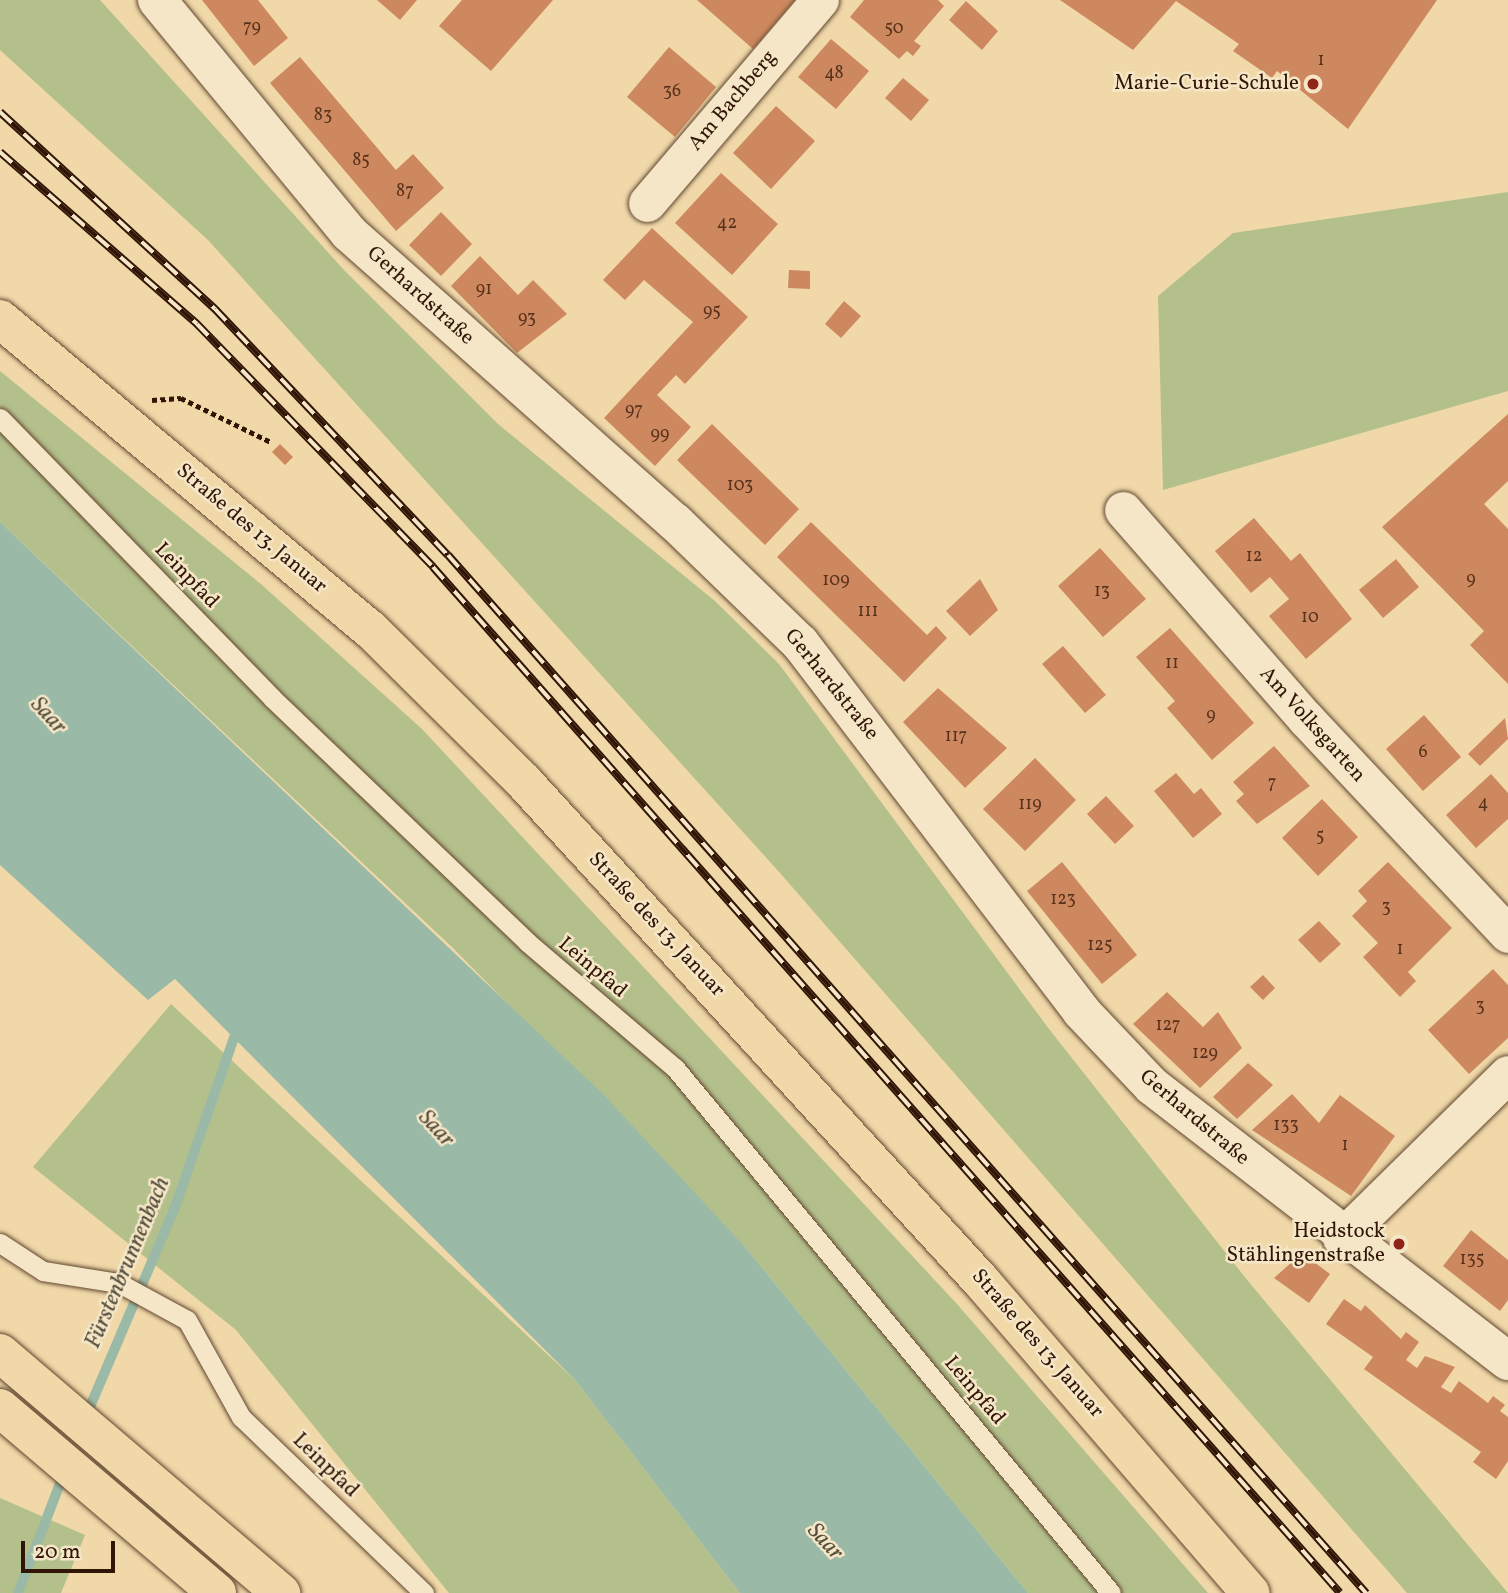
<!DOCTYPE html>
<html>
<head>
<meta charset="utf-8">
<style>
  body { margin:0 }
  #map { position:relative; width:1508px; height:1593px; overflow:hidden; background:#f0d8a9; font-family:Vollkorn,serif }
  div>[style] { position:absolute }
  .green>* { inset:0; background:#b4c08c }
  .water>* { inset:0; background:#9abaa7 }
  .stream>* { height:10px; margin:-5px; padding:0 5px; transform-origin:5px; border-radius:5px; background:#9abaa7 }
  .building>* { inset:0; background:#ce885f }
  .path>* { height:4.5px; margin-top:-2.25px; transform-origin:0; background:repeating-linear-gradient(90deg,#311506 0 5px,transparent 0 8.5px) }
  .roads { filter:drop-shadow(0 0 2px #61462f) drop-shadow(0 0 2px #61462f) }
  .lane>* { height:19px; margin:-9.5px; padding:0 9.5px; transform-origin:9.5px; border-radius:9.5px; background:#f5e6c7 }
  .street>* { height:37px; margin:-18.5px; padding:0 18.5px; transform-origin:18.5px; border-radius:18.5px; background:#f5e6c7 }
  .secondary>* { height:38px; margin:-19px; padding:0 19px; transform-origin:19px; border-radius:19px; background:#f5e6c7 }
  .primary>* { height:38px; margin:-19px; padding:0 19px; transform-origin:19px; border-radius:19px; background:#f0d8a9 }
  .highway>* { height:38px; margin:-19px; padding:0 19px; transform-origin:19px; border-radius:19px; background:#f0d8a9 }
  .rail>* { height:8px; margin-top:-4px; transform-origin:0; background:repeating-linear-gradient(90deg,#f5e6c7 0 16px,#311506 0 32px); box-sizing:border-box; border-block:2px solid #311506 }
  .dots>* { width:19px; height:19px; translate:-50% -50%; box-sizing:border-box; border:4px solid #f5e6c7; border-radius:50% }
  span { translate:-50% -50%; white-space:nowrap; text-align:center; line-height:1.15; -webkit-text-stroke:5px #f5e6c7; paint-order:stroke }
  .number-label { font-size:18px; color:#58321c }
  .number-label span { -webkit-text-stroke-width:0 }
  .poi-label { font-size:21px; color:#311506 }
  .right { translate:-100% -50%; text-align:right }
  .street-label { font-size:21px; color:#311506 }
  .water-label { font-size:23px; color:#564f3e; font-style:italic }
  .scale { position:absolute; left:21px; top:1541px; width:94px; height:32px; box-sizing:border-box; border:4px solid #311506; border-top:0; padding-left:9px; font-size:21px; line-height:24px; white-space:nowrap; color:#311506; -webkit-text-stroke:5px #f5e6c7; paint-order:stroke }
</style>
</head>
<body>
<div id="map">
  <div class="green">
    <div style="clip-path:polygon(0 0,100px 0,344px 270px,498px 424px,715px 601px,779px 664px,1049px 1029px,1248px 1281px,1508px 1593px,1407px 1593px,780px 873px,208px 240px,0 50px)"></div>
    <div style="clip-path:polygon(1508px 192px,1508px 391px,1163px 490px,1158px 296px,1233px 233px)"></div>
    <div style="clip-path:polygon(0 371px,262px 585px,422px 729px,957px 1304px,1208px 1593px,1028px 1593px,746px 1248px,454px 949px,0 522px)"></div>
    <div style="clip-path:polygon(171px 1004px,575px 1380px,740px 1593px,449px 1593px,236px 1330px,33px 1167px)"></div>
    <div style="clip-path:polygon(0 1498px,85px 1535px,61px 1593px,0 1593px)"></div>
  </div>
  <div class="water">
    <div style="clip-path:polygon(0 522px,604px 1095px,746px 1248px,1028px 1593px,740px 1593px,575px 1380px,175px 979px,148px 1000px,0 865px)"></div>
  </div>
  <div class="stream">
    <div style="left:86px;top:1416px;width:227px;rotate:-66.9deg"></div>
    <div style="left:175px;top:1207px;width:192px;rotate:-70.8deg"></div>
    <div style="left:18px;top:1593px;width:129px;rotate:-69deg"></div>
  </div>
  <div class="building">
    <div style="clip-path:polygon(202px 0,258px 0,288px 38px,254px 66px)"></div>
    <div style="clip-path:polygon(377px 0,417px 0,400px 20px)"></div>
    <div style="clip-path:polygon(462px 0,553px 0,491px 71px,439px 26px)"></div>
    <div style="clip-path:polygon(697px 0,795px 0,753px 49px)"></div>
    <div style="clip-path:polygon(864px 0,938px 0,944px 6px,914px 41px,921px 46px,913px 56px,907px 51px,899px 59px,850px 17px)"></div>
    <div style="clip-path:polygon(1060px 0,1437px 0,1348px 129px,1277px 71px,1272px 78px,1233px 51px,1239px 44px,1176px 1px,1133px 50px)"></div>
    <div style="clip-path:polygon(966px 1px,998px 31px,982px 50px,949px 20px)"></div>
    <div style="clip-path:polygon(831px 39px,869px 71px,836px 109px,798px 77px)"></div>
    <div style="clip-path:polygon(669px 47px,716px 87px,675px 137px,627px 97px)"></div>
    <div style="clip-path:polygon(300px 57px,396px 170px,413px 154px,444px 188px,396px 231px,270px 83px)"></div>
    <div style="clip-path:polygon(903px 78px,929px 100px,911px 121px,885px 98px)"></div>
    <div style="clip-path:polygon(776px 106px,815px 141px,771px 189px,733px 153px)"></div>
    <div style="clip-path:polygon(721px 173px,778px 224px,732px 275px,675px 223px)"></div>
    <div style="clip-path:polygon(441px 212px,472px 244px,441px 276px,409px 245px)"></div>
    <div style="clip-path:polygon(652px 228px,748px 317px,685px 384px,676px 375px,657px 395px,691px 427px,655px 466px,604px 418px,693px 322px,644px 280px,625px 300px,603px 280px)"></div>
    <div style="clip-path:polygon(480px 256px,518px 295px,533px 280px,567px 314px,517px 353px,451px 286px)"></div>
    <div style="clip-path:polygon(789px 270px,810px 271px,810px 289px,788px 288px)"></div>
    <div style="clip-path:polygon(844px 301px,861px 316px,841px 338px,825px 324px)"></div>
    <div style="clip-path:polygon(1508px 414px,1508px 481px,1484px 504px,1508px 529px,1508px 684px,1470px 645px,1484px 631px,1382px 527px)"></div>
    <div style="clip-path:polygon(712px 424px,799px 509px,765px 545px,677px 460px)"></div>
    <div style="clip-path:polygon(280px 444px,293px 457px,285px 465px,272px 452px)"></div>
    <div style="clip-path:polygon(1254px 518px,1291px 561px,1300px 553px,1352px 619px,1306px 659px,1269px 616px,1289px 599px,1270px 577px,1251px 593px,1215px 551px)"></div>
    <div style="clip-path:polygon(811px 522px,927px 635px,936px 626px,947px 638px,904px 682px,777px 557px)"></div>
    <div style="clip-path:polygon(1100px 548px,1146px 599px,1103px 637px,1058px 586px)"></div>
    <div style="clip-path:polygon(1396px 559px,1419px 587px,1383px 618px,1359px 590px)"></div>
    <div style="clip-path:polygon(980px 579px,998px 610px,970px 636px,946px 611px)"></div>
    <div style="clip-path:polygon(1170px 628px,1254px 723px,1212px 760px,1167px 708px,1175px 701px,1136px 657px)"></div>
    <div style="clip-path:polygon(1063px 646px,1106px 695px,1085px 713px,1042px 664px)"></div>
    <div style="clip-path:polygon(938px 688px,1007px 748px,965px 788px,903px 722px)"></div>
    <div style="clip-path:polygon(1424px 715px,1461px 757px,1423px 791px,1386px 749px)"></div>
    <div style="clip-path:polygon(1505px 718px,1508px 739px,1480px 766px,1468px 754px)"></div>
    <div style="clip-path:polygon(1274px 746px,1310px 786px,1257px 824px,1236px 801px,1244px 794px,1233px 782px)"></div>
    <div style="clip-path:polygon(1035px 758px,1076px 800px,1025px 851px,983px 809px)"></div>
    <div style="clip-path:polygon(1176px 773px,1194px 794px,1201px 788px,1222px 814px,1193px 838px,1154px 791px)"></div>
    <div style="clip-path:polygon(1491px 774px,1508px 793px,1508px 819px,1476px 848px,1446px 815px)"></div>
    <div style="clip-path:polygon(1106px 796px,1134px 826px,1115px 844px,1087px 814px)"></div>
    <div style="clip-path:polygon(1322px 799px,1358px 837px,1318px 876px,1282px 838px)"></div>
    <div style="clip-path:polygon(1062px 862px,1137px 955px,1102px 984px,1027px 891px)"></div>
    <div style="clip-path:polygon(1388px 862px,1452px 928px,1408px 972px,1416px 981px,1400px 997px,1363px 957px,1378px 943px,1352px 916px,1367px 901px,1358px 891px)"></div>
    <div style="clip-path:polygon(1319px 921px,1341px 944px,1320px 963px,1298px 940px)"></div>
    <div style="clip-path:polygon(1493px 969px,1508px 985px,1508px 1038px,1469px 1074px,1428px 1030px)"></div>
    <div style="clip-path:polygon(1263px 975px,1275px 988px,1263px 1000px,1250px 987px)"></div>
    <div style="clip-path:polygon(1167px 992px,1203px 1027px,1218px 1012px,1242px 1048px,1200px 1088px,1133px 1024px)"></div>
    <div style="clip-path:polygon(1248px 1063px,1273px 1085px,1237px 1119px,1213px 1097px)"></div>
    <div style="clip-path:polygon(1292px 1094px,1319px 1123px,1340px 1095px,1395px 1136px,1351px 1196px,1252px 1130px)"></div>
    <div style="clip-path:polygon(1471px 1230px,1508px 1260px,1508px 1300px,1500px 1311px,1443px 1266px)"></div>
    <div style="clip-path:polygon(1302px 1253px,1330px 1274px,1309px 1303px,1274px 1278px)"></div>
    <div style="clip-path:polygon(1344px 1299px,1361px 1311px,1365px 1305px,1401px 1339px,1406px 1332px,1419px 1342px,1406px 1360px,1417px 1368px,1425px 1356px,1455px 1367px,1441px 1387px,1451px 1393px,1459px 1381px,1488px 1403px,1493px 1396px,1505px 1405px,1500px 1411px,1508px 1417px,1508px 1461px,1496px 1479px,1473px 1462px,1481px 1452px,1364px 1369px,1373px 1357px,1326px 1324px)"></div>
  </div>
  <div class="path">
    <div style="left:152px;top:400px;width:29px;rotate:-4deg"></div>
    <div style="left:181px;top:398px;width:100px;rotate:26.1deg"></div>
  </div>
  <div class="roads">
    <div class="lane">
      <div style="left:0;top:418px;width:390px;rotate:45.8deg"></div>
      <div style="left:272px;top:698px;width:353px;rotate:43.7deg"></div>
      <div style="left:527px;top:942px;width:194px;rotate:40.4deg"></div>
      <div style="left:675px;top:1068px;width:682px;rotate:50.29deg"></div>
      <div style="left:0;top:1243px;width:51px;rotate:33.1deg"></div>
      <div style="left:43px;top:1271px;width:77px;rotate:9deg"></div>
      <div style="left:119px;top:1283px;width:77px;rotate:28.6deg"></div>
      <div style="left:187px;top:1320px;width:111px;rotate:60.9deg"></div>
      <div style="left:241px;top:1417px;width:254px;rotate:43.9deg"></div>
    </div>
    <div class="street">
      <div style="left:647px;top:203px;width:267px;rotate:-49.6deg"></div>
      <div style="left:1123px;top:510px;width:278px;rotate:48.8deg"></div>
      <div style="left:1306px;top:719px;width:295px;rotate:46.8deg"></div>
      <div style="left:1341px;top:1238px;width:234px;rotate:-44.5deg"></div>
    </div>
    <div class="secondary">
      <div style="left:157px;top:0;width:302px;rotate:50.5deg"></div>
      <div style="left:349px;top:233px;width:436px;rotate:41.6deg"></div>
      <div style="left:675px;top:522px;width:174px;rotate:44.1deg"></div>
      <div style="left:800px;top:643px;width:463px;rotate:52.6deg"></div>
      <div style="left:1081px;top:1011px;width:103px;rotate:46.6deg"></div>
      <div style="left:1152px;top:1086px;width:450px;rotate:37.7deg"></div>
    </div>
    <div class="primary">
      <div style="left:0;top:319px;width:483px;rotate:40deg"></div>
      <div style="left:370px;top:629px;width:217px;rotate:44.8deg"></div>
      <div style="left:524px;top:782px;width:678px;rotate:47.51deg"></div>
      <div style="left:982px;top:1282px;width:411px;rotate:49.2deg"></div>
    </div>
    <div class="highway">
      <div style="left:0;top:1353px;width:370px;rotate:40.5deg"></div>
      <div style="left:0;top:1408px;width:285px;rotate:40.4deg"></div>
    </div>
  </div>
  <div class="rail">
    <div style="left:0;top:112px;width:292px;rotate:42.5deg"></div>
    <div style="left:215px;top:309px;width:339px;rotate:46.6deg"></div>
    <div style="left:448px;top:555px;width:1386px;rotate:48.51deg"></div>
    <div style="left:0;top:152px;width:262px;rotate:41.1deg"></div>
    <div style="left:197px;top:324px;width:339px;rotate:45.8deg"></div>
    <div style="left:433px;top:567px;width:1369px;rotate:48.52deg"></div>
  </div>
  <div class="dots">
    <div style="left:1313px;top:84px;background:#8f2418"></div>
    <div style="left:1399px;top:1244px;background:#8f2418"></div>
  </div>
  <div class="number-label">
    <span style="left:252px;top:28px">79</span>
    <span style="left:894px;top:29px">50</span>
    <span style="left:1321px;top:61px">1</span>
    <span style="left:834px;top:74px">48</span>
    <span style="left:672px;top:92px">36</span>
    <span style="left:323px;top:116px">83</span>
    <span style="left:361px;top:161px">85</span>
    <span style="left:405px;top:192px">87</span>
    <span style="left:727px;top:224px">42</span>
    <span style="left:484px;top:290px">91</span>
    <span style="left:712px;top:312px">95</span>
    <span style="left:527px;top:319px">93</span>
    <span style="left:634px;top:411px">97</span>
    <span style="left:660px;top:435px">99</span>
    <span style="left:740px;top:486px">103</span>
    <span style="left:1254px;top:557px">12</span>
    <span style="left:1471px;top:580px">9</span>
    <span style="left:836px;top:581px">109</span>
    <span style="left:1102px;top:592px">13</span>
    <span style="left:868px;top:612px">111</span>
    <span style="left:1310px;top:618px">10</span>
    <span style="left:1172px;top:664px">11</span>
    <span style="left:1211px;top:716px">9</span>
    <span style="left:956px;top:737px">117</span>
    <span style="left:1423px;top:753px">6</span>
    <span style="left:1272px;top:784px">7</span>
    <span style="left:1483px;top:804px">4</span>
    <span style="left:1030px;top:805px">119</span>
    <span style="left:1320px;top:837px">5</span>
    <span style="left:1063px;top:900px">123</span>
    <span style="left:1386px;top:908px">3</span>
    <span style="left:1100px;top:946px">125</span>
    <span style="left:1400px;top:950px">1</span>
    <span style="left:1480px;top:1007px">3</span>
    <span style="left:1168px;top:1026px">127</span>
    <span style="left:1205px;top:1054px">129</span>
    <span style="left:1286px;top:1126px">133</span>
    <span style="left:1345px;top:1146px">1</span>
    <span style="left:1472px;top:1260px">135</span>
  </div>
  <div class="poi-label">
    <span class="right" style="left:1299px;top:84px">Marie-Curie-Schule</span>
    <span class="right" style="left:1385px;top:1244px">Heidstock<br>Stählingenstraße</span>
  </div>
  <div class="street-label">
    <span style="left:733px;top:101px;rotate:-50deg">Am Bachberg</span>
    <span style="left:420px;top:296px;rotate:42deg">Gerhardstraße</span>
    <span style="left:251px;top:529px;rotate:40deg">Straße des 13. Januar</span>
    <span style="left:186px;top:576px;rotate:46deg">Leinpfad</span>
    <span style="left:831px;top:685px;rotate:51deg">Gerhardstraße</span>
    <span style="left:1312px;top:725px;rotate:48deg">Am Volksgarten</span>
    <span style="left:656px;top:925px;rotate:47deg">Straße des 13. Januar</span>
    <span style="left:592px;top:968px;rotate:40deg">Leinpfad</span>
    <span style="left:1194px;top:1118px;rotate:40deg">Gerhardstraße</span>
    <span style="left:1037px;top:1344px;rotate:49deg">Straße des 13. Januar</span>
    <span style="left:974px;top:1391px;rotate:50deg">Leinpfad</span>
    <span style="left:325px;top:1466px;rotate:44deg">Leinpfad</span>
  </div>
  <div class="water-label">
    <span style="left:48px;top:716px;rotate:47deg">Saar</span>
    <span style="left:436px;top:1129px;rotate:47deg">Saar</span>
    <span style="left:128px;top:1263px;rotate:-67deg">Fürstenbrunnenbach</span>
    <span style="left:825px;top:1542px;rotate:47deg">Saar</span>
  </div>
  <div class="scale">20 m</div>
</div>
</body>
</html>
